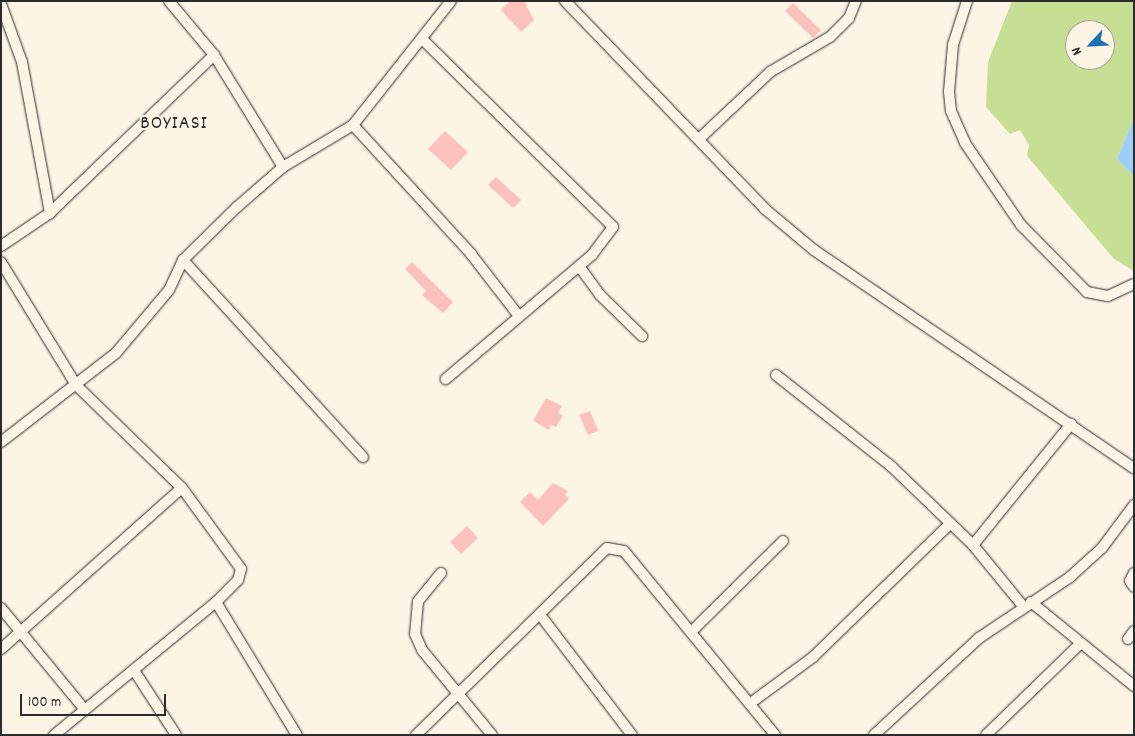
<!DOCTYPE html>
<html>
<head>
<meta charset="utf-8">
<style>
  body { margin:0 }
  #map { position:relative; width:1135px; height:736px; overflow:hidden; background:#fcf5e5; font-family:Dekko,sans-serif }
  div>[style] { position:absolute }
  .green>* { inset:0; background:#c7df95 }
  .water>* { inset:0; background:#9ccef9 }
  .building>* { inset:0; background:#fdc1bd }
  .roads { filter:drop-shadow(0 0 1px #2b2b2b) drop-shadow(0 0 1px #2b2b2b) }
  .minor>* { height:10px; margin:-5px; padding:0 5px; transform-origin:5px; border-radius:5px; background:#fcf5e5 }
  span { translate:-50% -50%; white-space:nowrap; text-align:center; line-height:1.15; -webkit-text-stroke:4px #fcf5e5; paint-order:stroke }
  .quarter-label { font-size:20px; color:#2b2b2b; letter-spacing:1px }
  .frame { position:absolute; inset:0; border:2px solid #2b2b2b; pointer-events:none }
  .north { position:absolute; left:1065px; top:20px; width:50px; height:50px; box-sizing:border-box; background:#fcf5e5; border:1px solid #a8a49b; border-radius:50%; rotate:245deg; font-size:14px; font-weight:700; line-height:20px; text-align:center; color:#2b2b2b }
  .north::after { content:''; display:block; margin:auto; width:18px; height:22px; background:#1f6fb2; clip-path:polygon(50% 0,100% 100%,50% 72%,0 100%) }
  .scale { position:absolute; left:20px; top:694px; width:146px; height:22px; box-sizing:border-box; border:2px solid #2b2b2b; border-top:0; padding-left:6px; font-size:15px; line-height:18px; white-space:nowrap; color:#2b2b2b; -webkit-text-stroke:4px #fcf5e5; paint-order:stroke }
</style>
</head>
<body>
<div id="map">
  <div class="green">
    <div style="clip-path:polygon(evenodd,1012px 1px,1134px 1px,1134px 118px,1117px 159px,1134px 176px,1134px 271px,1114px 259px,1027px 156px,1029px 145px,1020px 130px,1010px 134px,986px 107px,988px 62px,1012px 1px,1075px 30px,1105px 30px,1105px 60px,1075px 60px,1075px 30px)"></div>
  </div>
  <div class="water">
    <div style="clip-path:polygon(1134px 118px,1134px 176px,1117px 159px)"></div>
  </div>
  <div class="building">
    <div style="clip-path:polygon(510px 1px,524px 1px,534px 20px,521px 32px,501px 10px)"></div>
    <div style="clip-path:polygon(793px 3px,821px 30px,813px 38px,785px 11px)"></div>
    <div style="clip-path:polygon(445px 131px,468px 152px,451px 170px,428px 149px)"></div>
    <div style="clip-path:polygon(496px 177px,521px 200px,513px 208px,488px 185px)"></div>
    <div style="clip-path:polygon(412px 262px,453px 302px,443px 313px,422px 295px,426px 291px,405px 269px)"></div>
    <div style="clip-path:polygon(546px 398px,562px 406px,558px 413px,563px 415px,556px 427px,551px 425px,549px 430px,533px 421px)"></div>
    <div style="clip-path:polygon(590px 411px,598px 431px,588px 435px,579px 415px)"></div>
    <div style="clip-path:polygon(553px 483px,568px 491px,565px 495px,569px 499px,543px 526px,520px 502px,530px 492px,538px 500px)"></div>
    <div style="clip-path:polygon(467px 526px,478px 538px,461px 554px,450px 542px)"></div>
  </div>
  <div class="roads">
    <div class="minor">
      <div style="left:169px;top:1px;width:70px;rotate:50.2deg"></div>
      <div style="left:214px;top:55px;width:132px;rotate:58.4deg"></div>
      <div style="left:565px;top:1px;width:289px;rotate:46.1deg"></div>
      <div style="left:765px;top:209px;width:64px;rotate:39.9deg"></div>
      <div style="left:814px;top:250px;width:387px;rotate:34.3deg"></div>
      <div style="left:967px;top:1px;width:46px;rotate:107.7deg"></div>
      <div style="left:953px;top:45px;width:47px;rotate:94.9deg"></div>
      <div style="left:949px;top:92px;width:19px;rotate:84deg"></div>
      <div style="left:951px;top:111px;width:35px;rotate:66deg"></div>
      <div style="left:965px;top:143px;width:99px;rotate:55.7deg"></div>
      <div style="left:1021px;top:225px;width:94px;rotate:45.4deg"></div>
      <div style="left:1087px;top:292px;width:21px;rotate:11deg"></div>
      <div style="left:1108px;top:296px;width:29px;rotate:-25deg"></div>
      <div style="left:1px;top:4px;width:62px;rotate:70.1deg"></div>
      <div style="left:22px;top:62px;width:154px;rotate:79.5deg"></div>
      <div style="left:422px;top:39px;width:268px;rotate:44.5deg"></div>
      <div style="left:613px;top:227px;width:35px;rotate:127deg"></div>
      <div style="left:592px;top:255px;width:192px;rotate:139.7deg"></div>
      <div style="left:353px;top:125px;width:175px;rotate:47.5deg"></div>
      <div style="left:471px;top:254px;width:78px;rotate:52.3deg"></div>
      <div style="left:699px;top:139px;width:98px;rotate:-43.3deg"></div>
      <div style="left:770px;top:72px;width:69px;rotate:-30.3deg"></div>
      <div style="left:830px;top:37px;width:27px;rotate:-45deg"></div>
      <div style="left:849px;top:18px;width:18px;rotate:-68deg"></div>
      <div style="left:1px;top:246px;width:59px;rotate:-34deg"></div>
      <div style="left:50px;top:213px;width:228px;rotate:-43.9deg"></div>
      <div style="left:183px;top:260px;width:267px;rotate:47.6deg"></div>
      <div style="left:1px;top:262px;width:144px;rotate:58.6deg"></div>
      <div style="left:76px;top:385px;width:148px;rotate:44.2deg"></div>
      <div style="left:182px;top:488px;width:100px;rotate:53.9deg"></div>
      <div style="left:241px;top:569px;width:11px;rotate:105deg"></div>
      <div style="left:238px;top:580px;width:31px;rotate:135deg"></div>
      <div style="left:216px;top:602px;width:210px;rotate:140.6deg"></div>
      <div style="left:579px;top:266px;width:36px;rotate:54deg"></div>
      <div style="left:600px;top:295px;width:59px;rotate:44.3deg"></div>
      <div style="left:776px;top:375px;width:148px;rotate:38.4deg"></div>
      <div style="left:892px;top:467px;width:112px;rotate:43.9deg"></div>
      <div style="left:973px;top:545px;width:79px;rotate:50.7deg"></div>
      <div style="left:1px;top:442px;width:145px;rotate:-37.7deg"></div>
      <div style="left:116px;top:353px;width:82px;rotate:-49.9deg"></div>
      <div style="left:169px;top:290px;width:33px;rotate:-65deg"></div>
      <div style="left:183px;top:260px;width:76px;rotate:-44.5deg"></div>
      <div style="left:237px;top:207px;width:61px;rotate:-41deg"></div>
      <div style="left:283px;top:167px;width:82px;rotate:-31deg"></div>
      <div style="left:353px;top:125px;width:158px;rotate:-51.7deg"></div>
      <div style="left:973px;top:545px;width:156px;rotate:-51deg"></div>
      <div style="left:441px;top:573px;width:36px;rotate:129deg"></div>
      <div style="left:418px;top:601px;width:33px;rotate:95deg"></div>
      <div style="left:415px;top:634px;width:17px;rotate:66deg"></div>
      <div style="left:422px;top:650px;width:110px;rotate:50.5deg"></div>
      <div style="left:1134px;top:573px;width:9px;rotate:117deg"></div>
      <div style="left:1130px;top:581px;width:7px;rotate:56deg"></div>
      <div style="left:216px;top:602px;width:156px;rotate:58.7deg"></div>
      <div style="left:1031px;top:602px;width:133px;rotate:39.2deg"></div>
      <div style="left:1px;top:608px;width:132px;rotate:50.5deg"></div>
      <div style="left:541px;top:616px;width:150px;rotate:52.6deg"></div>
      <div style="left:692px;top:631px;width:128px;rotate:-44.7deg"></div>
      <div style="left:1128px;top:639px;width:10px;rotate:-53deg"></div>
      <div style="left:1px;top:649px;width:242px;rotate:-41.7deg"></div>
      <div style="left:135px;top:672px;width:75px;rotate:56.9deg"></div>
      <div style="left:752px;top:702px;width:76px;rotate:-36.4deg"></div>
      <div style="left:813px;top:657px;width:191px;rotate:-44.2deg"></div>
      <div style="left:416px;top:735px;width:267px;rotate:-44.4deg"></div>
      <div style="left:607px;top:548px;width:17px;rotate:10deg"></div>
      <div style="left:624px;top:551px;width:238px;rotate:50.6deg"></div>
      <div style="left:874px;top:735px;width:143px;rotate:-42.7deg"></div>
      <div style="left:979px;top:638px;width:110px;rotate:-33.8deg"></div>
      <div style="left:1070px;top:577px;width:43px;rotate:-42.2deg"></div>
      <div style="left:1102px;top:548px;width:54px;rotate:-53.3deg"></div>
      <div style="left:986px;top:735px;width:132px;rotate:-44.1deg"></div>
    </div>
  </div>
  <div class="quarter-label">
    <span style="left:174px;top:124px">BOYIASI</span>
  </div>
  <div class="frame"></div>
  <div class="north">N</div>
  <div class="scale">100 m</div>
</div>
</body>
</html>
